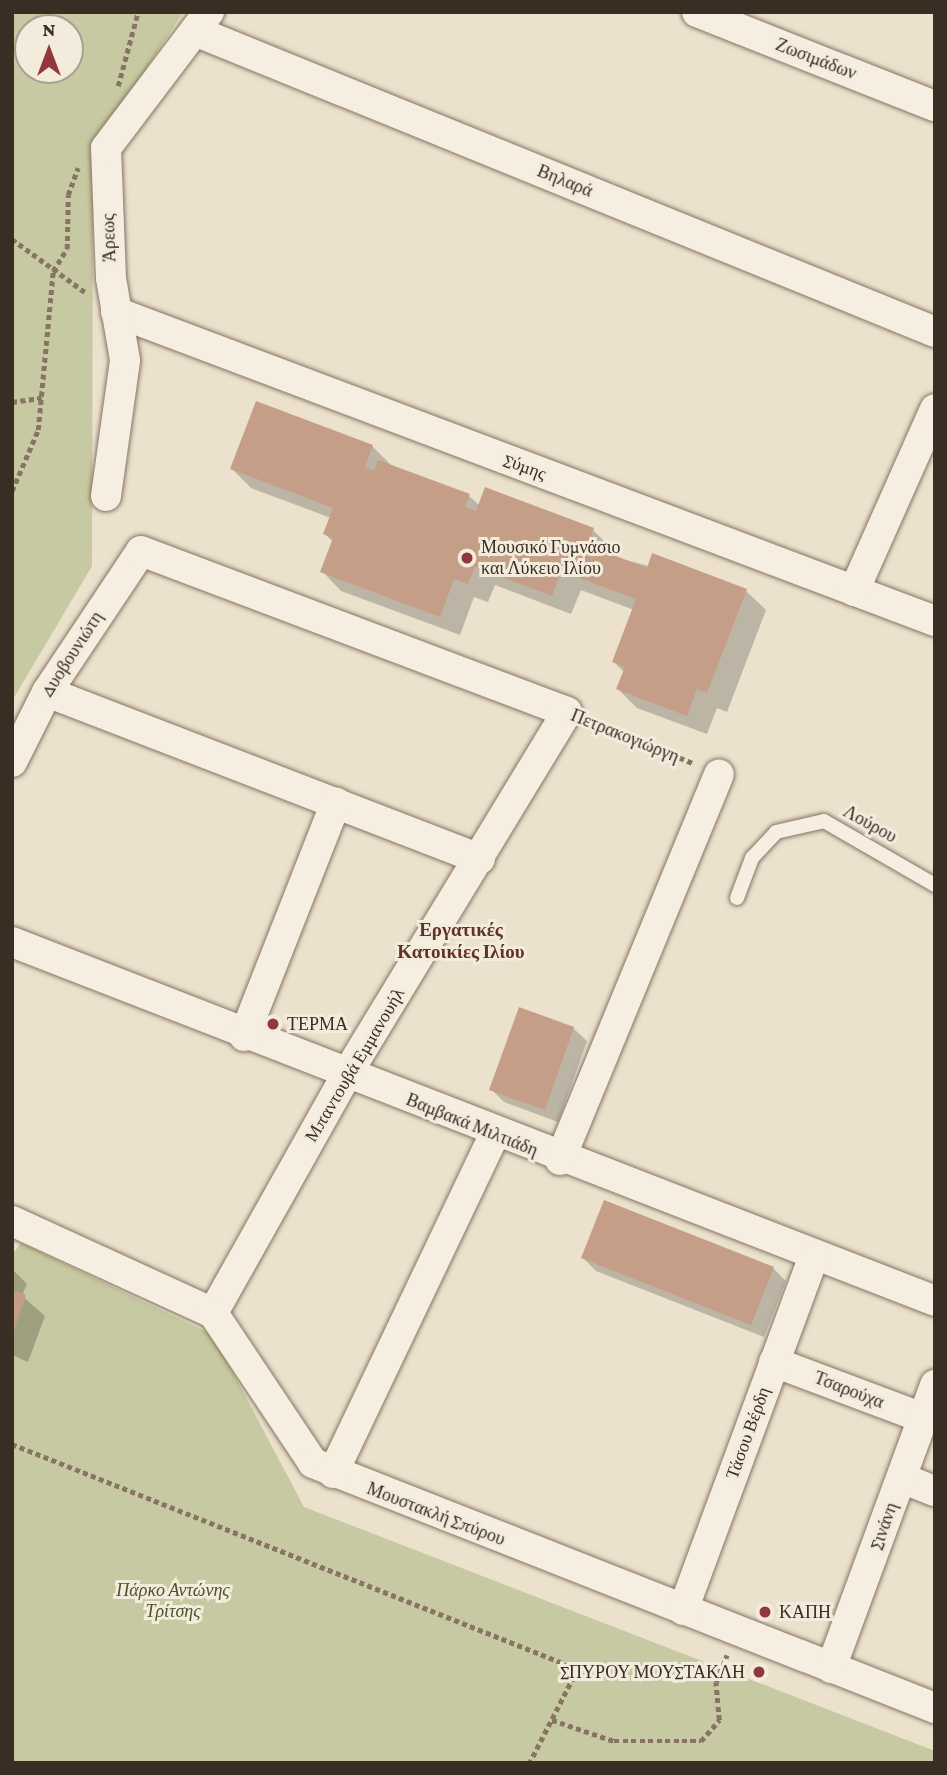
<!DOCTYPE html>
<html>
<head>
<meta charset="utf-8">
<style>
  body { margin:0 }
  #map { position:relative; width:947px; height:1775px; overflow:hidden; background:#ebe1cd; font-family:"Crimson Pro",serif }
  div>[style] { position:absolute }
  .green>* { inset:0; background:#c6c9a1 }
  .shadow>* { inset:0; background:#0003 }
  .building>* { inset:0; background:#c59e87 }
  .path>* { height:4.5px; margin-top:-2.25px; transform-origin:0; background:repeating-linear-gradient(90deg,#877462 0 5px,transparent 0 8.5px) }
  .roads { filter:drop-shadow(0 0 2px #877462) drop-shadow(0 0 2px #877462) }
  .lane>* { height:14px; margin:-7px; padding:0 7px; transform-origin:7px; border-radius:7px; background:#f6eee0 }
  .street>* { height:30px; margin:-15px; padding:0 15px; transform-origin:15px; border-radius:15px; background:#f6eee0 }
  .dots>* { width:19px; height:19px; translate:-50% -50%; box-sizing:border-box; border:4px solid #f3ebdc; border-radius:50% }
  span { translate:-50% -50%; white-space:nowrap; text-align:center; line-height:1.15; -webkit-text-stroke:6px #f3ebdc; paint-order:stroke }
  .street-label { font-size:18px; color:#392d24 }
  .poi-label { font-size:18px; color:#392d24 }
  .left { translate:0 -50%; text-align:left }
  .right { translate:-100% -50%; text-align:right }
  .park-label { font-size:18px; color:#4c542c; font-style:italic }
  .neighbourhood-label { font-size:19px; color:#623127; font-weight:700 }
  .frame { position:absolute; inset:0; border:14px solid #392d24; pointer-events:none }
  .north { position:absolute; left:14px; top:14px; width:70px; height:70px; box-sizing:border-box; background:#f3ebdc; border:2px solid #a99f92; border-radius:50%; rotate:0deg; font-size:19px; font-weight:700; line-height:28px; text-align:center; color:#392d24 }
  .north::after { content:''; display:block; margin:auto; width:24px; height:32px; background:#90383d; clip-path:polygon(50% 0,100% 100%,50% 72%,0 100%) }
</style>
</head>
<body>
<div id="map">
  <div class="green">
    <div style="clip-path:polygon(evenodd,12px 12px,183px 12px,93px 151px,92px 566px,12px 701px,12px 12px,28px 28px,70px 28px,70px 70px,28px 70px,28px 28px)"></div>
    <div style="clip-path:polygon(21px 1243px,213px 1335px,304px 1507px,935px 1751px,935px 1763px,12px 1763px,12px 1255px)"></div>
  </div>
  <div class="shadow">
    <div style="clip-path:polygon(372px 446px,392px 466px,469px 496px,480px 506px,593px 530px,612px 549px,610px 556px,746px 591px,766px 610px,727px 712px,717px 708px,707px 734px,637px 708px,618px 689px,624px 672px,614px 662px,634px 610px,581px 590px,571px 614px,495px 585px,488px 602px,474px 597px,460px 635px,341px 591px,322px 571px,333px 542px,325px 534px,331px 518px,251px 488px,232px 469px)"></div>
    <div style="clip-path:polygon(573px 1028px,587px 1041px,558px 1122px,504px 1102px,491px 1089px)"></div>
    <div style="clip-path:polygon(583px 1258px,773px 1268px,786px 1281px,764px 1337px,596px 1271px)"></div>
    <div style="clip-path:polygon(12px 1269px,27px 1284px,22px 1296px,45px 1316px,28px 1362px,12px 1355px)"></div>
  </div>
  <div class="building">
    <div style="clip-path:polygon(256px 401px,373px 445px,365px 467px,374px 471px,378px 460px,470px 494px,465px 507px,476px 511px,485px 487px,594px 528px,587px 545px,647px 568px,652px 553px,747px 589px,707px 693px,697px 689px,687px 716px,616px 689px,625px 667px,612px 662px,636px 599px,561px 571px,552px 596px,475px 567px,468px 584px,454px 579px,440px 617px,320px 572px,333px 538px,323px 534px,333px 508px,230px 469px)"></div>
    <div style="clip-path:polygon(519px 1007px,574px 1027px,545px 1110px,489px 1090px)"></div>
    <div style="clip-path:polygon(604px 1200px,774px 1267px,751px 1325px,581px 1258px)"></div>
    <div style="clip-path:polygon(12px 1290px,26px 1295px,13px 1333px,12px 1333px)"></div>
  </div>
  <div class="path">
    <div style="left:118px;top:86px;width:77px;rotate:-74.9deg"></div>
    <div style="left:12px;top:239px;width:90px;rotate:36deg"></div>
    <div style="left:12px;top:402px;width:30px;rotate:-8deg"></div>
    <div style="left:12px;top:491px;width:66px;rotate:-66.9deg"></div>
    <div style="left:38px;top:430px;width:160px;rotate:-84.6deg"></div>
    <div style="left:53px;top:271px;width:26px;rotate:-58deg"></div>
    <div style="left:67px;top:249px;width:54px;rotate:-88.9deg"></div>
    <div style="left:68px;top:195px;width:29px;rotate:-70deg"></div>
    <div style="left:593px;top:722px;width:110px;rotate:22.4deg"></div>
    <div style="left:12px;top:1444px;width:609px;rotate:21.68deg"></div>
    <div style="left:578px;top:1669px;width:106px;rotate:117.1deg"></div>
    <div style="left:552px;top:1720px;width:65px;rotate:18.7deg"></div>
    <div style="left:614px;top:1741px;width:87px"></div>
    <div style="left:701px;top:1741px;width:28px;rotate:-49deg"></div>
    <div style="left:719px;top:1720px;width:38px;rotate:-95deg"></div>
    <div style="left:716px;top:1682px;width:29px;rotate:-68deg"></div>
  </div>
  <div class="roads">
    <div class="lane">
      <div style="left:737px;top:898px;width:43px;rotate:-69.4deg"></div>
      <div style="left:752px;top:858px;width:35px;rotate:-47deg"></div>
      <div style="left:776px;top:832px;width:49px;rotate:-12.9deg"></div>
      <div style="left:824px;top:821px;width:128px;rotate:30deg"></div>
    </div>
    <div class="street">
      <div style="left:697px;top:12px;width:256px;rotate:21.6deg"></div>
      <div style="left:195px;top:31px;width:799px;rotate:22.13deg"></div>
      <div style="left:116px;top:312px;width:875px;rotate:20.67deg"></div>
      <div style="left:106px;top:496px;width:137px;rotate:-82deg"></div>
      <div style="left:125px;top:360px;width:83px;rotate:-99.7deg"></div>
      <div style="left:111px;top:278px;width:130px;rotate:-92.2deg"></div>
      <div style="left:106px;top:148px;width:171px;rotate:-52.9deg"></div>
      <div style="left:854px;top:591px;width:199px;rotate:-66deg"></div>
      <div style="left:47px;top:692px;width:464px;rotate:21.1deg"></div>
      <div style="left:12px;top:762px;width:78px;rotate:-63.4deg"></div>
      <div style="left:47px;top:692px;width:169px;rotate:-56.3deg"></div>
      <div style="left:141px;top:551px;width:455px;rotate:20.7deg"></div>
      <div style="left:567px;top:712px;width:424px;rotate:121.3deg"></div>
      <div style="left:347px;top:1074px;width:274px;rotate:119.3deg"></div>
      <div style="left:12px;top:942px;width:990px;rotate:21.25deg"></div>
      <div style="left:244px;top:1036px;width:251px;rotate:-68.5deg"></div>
      <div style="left:560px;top:1160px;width:417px;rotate:-67.6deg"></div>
      <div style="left:12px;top:1221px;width:221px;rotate:24.6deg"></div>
      <div style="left:213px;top:1313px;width:180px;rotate:56.3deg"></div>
      <div style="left:313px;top:1463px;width:669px;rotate:21.5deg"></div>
      <div style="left:774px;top:1362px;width:159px;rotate:20.6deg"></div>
      <div style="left:333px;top:1473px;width:374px;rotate:-64.5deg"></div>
      <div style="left:902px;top:1478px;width:35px;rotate:22deg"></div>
      <div style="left:683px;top:1610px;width:378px;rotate:-69.7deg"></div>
      <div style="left:831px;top:1668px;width:302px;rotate:-69.8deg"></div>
    </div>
  </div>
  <div class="dots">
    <div style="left:467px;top:558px;background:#90383d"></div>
    <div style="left:273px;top:1024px;background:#90383d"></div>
    <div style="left:765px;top:1612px;background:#90383d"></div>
    <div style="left:759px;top:1672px;background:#90383d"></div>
  </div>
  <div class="street-label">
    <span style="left:816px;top:59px;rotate:21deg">Ζωσιμάδων</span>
    <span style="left:565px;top:181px;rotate:22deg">Βηλαρά</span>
    <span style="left:109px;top:238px;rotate:-92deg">Άρεως</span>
    <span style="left:525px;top:467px;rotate:21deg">Σύμης</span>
    <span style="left:72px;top:654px;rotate:-57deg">Δυοβουνιώτη</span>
    <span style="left:625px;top:736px;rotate:22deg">Πετρακογιώργη</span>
    <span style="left:870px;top:824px;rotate:29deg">Λούρου</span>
    <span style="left:355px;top:1065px;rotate:-59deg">Μπαντουβά Εμμανουήλ</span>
    <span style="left:472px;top:1125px;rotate:22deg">Βαμβακά Μιλτιάδη</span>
    <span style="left:849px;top:1390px;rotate:21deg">Τσαρούχα</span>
    <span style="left:748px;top:1433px;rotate:-70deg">Τάσου Βέρδη</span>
    <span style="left:436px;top:1514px;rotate:21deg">Μουστακλή Σπύρου</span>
    <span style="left:884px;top:1526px;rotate:-70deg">Σινάνη</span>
  </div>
  <div class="poi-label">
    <span class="left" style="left:481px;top:558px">Μουσικό Γυμνάσιο<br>και Λύκειο Ιλίου</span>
    <span class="left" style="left:287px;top:1024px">ΤΕΡΜΑ</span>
    <span class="left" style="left:779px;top:1612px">ΚΑΠΗ</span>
    <span class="right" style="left:745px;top:1672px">ΣΠΥΡΟΥ ΜΟΥΣΤΑΚΛΗ</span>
  </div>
  <div class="park-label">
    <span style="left:173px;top:1601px">Πάρκο Αντώνης<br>Τρίτσης</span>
  </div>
  <div class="neighbourhood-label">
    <span style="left:461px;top:941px">Εργατικές<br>Κατοικίες Ιλίου</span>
  </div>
  <div class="frame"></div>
  <div class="north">N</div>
</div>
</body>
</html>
